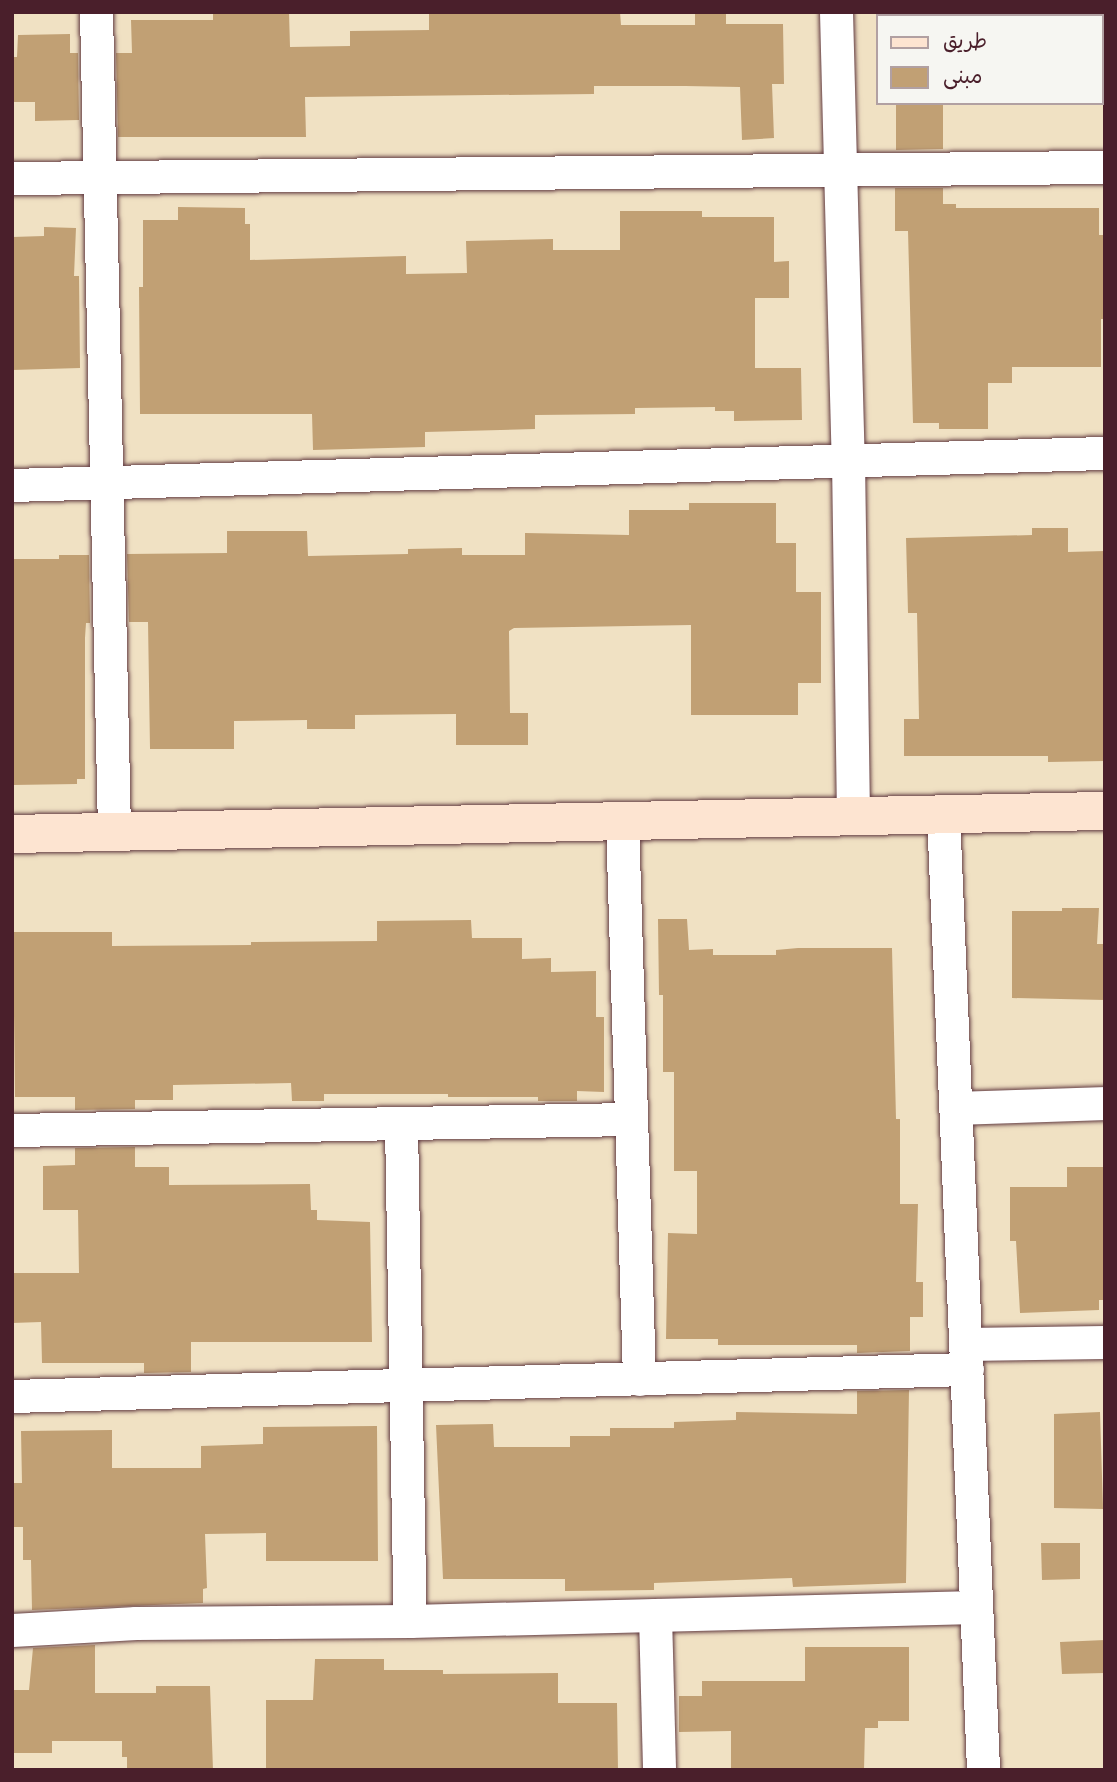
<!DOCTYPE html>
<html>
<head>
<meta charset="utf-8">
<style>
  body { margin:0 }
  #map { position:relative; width:1117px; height:1782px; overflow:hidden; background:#f0e1c3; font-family:Kalam,"Playpen Sans Arabic",sans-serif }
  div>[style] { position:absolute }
  .building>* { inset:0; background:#c1a074 }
  .roads { filter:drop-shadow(0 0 2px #633c42) drop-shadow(0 0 2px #633c42) }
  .street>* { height:33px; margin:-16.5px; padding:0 16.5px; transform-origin:16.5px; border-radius:16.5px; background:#fff }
  .secondary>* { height:38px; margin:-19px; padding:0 19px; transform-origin:19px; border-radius:19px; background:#fde4d1 }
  span { translate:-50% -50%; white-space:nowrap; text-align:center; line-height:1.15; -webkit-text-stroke:6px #f6f6f2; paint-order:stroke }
  .frame { position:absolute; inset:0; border:14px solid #4a1f2b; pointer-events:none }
  .legend { position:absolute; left:876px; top:14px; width:228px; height:91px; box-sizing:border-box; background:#f6f6f2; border:2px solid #b1a0a2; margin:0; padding:9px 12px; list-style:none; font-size:21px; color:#4a1f2b }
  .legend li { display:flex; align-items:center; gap:14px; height:35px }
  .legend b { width:35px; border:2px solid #b1a0a2 }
</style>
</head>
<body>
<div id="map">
  <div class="building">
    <div style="clip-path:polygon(213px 12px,289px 12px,290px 47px,350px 46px,350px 31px,429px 30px,429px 12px,620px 12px,621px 25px,695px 25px,695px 12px,726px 12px,726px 24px,783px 24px,784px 84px,772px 84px,774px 138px,742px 140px,740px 87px,685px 86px,594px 86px,594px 94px,305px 97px,306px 137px,118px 137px,116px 53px,132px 53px,131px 20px,213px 20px)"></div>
    <div style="clip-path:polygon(70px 34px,70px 53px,78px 53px,79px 120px,35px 121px,35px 102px,12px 102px,12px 57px,17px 57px,18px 35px)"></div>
    <div style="clip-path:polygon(896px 103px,943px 103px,943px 149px,896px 150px)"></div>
    <div style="clip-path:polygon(895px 188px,943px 188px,943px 204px,956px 204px,956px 208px,1099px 208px,1099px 235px,1105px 235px,1105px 319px,1101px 319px,1101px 367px,1012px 367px,1012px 383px,988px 383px,988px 429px,939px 429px,939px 423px,913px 423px,908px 231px,895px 231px)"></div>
    <div style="clip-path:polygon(178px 207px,245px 208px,245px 224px,250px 224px,250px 260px,406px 256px,406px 274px,467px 273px,466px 241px,553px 239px,553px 250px,620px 250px,620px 211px,702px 211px,702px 217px,774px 217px,774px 262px,789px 261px,789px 298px,755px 298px,755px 368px,801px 368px,802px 420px,734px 421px,734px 411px,715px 411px,715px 407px,635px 408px,635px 414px,535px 415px,535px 429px,425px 432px,425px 447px,313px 450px,312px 414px,140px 414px,139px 287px,143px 287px,143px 220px,178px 220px)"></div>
    <div style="clip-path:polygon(44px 227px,76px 228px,74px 276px,79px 276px,80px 368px,12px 370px,12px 237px,44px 236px)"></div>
    <div style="clip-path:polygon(689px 503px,776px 503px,776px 543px,796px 543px,796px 592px,821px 592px,821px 683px,798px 683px,798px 715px,691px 715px,691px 625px,514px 628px,509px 631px,510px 713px,528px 713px,528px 745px,456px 745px,456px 714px,355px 715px,355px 729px,307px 729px,307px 720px,234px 721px,234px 749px,150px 749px,148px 622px,129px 622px,127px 554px,227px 553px,227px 531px,307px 531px,308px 556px,408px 554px,408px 549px,462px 548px,462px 555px,525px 555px,525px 533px,629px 535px,629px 510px,689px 510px)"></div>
    <div style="clip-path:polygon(1032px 528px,1068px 528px,1068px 552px,1105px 551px,1105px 761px,1048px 762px,1048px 756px,904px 756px,904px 719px,919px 719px,917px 613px,908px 613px,906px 538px,1032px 535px)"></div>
    <div style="clip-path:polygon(59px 555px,89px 555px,90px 623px,86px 623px,85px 638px,85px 779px,77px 779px,77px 784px,12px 785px,12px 559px,59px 559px)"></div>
    <div style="clip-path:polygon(1062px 908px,1099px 908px,1097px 944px,1105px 944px,1105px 1000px,1012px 998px,1012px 911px,1062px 911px)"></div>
    <div style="clip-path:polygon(658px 919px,687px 919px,689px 950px,713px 949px,713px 955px,776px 955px,776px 950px,798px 948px,892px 948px,896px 1119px,900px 1119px,900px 1204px,918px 1204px,916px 1282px,923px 1282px,923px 1317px,910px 1317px,910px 1351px,857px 1353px,857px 1345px,718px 1345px,718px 1339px,666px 1339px,668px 1233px,697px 1234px,697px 1171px,674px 1171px,674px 1072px,663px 1072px,663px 995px,659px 995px)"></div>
    <div style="clip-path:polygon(471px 920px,472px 938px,522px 938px,522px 959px,551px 958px,551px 972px,596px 971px,596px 1017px,604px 1017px,604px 1092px,577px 1091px,577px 1101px,538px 1101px,538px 1097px,448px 1097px,448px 1094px,324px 1094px,324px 1101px,292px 1101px,291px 1083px,173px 1085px,173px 1100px,135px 1100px,135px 1109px,75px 1110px,75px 1097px,15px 1097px,13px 932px,112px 932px,112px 946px,251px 945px,251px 942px,377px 941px,377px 921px)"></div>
    <div style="clip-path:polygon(135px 1147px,135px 1167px,169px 1167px,169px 1185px,310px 1184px,311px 1210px,317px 1210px,317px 1220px,370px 1222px,372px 1342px,191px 1342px,191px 1372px,144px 1373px,144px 1363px,42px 1363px,41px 1322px,12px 1323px,12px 1273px,79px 1273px,78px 1210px,43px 1210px,43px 1166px,75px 1165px,75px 1148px)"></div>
    <div style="clip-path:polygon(1067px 1167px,1105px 1167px,1105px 1300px,1099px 1300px,1099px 1310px,1020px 1313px,1016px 1241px,1010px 1241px,1010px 1187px,1067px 1187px)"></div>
    <div style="clip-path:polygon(909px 1390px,906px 1583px,793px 1587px,792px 1578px,654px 1583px,654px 1590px,565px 1591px,565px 1579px,443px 1579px,436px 1425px,493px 1424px,494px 1447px,570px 1447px,570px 1436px,610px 1436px,610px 1428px,674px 1428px,674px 1422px,736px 1420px,736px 1412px,857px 1414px,857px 1391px)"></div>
    <div style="clip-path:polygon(1100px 1412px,1103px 1509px,1054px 1508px,1054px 1414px)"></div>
    <div style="clip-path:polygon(377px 1426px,378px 1561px,266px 1561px,266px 1533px,205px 1534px,207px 1588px,203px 1589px,203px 1603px,32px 1610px,31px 1560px,23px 1560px,23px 1527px,12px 1527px,12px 1483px,22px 1483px,21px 1431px,112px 1430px,112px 1468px,201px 1468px,201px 1446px,263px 1444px,263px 1427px)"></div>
    <div style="clip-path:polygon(1041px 1543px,1080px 1543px,1080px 1579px,1042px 1580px)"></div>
    <div style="clip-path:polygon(1105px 1640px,1105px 1673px,1062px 1674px,1060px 1642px)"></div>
    <div style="clip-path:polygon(95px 1645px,95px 1693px,156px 1693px,156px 1686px,210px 1686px,213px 1770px,127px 1770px,127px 1757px,122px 1757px,122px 1741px,52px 1741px,52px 1753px,12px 1753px,12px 1690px,29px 1690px,33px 1648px)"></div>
    <div style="clip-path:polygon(805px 1647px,909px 1647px,909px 1721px,878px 1721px,878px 1728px,865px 1728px,864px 1770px,731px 1770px,731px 1731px,679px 1732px,679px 1696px,702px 1696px,702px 1681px,805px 1681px)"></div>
    <div style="clip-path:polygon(315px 1659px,384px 1659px,384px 1670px,443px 1670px,443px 1674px,558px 1673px,558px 1703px,617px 1703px,618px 1770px,266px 1770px,266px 1700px,313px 1700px)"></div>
  </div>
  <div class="roads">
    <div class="street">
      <div style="left:96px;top:12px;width:821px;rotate:88.74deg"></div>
      <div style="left:836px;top:12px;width:447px;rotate:88.5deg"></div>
      <div style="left:848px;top:459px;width:357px;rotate:89.2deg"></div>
      <div style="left:12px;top:178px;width:1093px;rotate:-0.58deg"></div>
      <div style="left:12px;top:485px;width:1093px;rotate:-1.68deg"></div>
      <div style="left:943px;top:814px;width:957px;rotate:87.6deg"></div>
      <div style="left:622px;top:821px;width:558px;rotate:88.25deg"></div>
      <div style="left:956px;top:1108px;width:149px;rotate:-1.9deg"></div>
      <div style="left:401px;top:1124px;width:497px;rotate:89deg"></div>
      <div style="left:12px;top:1130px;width:618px;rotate:-1.02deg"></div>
      <div style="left:965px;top:1344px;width:140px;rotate:-0.8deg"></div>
      <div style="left:12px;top:1396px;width:955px;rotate:-1.62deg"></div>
      <div style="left:655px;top:1615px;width:155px;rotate:88.5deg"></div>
      <div style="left:12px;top:1630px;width:124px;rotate:-3.2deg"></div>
      <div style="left:136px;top:1623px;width:274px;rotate:-0.4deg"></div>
      <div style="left:410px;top:1621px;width:566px;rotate:-1.42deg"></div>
    </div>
    <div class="secondary">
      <div style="left:12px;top:834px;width:1093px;rotate:-1.21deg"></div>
    </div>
  </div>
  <div class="frame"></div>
  <ul class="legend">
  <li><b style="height:9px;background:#fde4d1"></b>طريق</li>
  <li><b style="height:19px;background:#c1a074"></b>مبنى</li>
  </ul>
</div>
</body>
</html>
